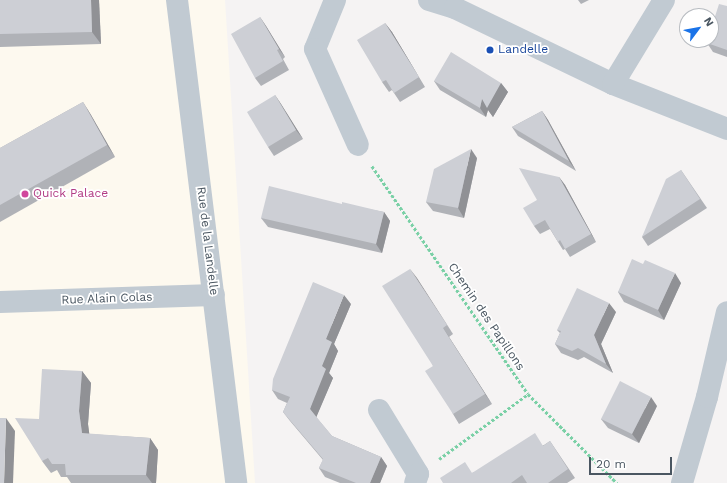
<!DOCTYPE html>
<html>
<head>
<meta charset="utf-8">
<style>
  body { margin:0 }
  #map { position:relative; width:727px; height:483px; overflow:hidden; background:#f5f3f3; font-family:"Work Sans",sans-serif }
  div>[style] { position:absolute }
  .commercial>* { inset:0; background:#fdf9ef }
  .path>* { height:2.5px; margin-top:-1.25px; transform-origin:0; background:repeating-linear-gradient(90deg,#7ad0a6 0 3px,transparent 0 5px) }
  .minor>* { height:22px; margin:-11px; padding:0 11px; transform-origin:11px; border-radius:11px; background:#c1cad2 }
  .tertiary>* { height:22px; margin:-11px; padding:0 11px; transform-origin:11px; border-radius:11px; background:#c1cad2 }
  .wall>* { inset:0; background:#b0b2b7 }
  .shaded-wall>* { inset:0; background:#909195 }
  .building>* { inset:0; background:#cdcfd5 }
  .dots>* { width:11px; height:11px; translate:-50% -50%; box-sizing:border-box; border:2px solid #fff; border-radius:50% }
  span { translate:-50% -50%; white-space:nowrap; text-align:center; line-height:1.15; -webkit-text-stroke:3.5px #fff; paint-order:stroke }
  .transit-label { font-size:12px; color:#164399 }
  .left { translate:0 -50%; text-align:left }
  .hotel-label { font-size:12px; color:#b23c85 }
  .street-label { font-size:12px; color:#4a5661 }
  .north { position:absolute; left:679px; top:8px; width:40px; height:40px; box-sizing:border-box; background:#fff; border:1px solid #b7bbc0; border-radius:50%; rotate:58deg; font-size:11px; font-weight:700; line-height:16px; text-align:center; color:#4a5661 }
  .north::after { content:''; display:block; margin:auto; width:14px; height:18px; background:#1a73e8; clip-path:polygon(50% 0,100% 100%,50% 72%,0 100%) }
  .scale { position:absolute; left:589px; top:457px; width:83px; height:18px; box-sizing:border-box; border:2px solid #4a5661; border-top:0; padding-left:5px; font-size:12px; line-height:14px; white-space:nowrap; color:#4a5661; -webkit-text-stroke:3px #fff; paint-order:stroke }
</style>
</head>
<body>
<div id="map">
  <div class="commercial">
    <div style="clip-path:polygon(0 0,225px 0,255px 483px,0 483px)"></div>
  </div>
  <div class="path">
    <div style="left:372px;top:166px;width:276px;rotate:55.6deg"></div>
    <div style="left:528px;top:394px;width:126px;rotate:45deg"></div>
    <div style="left:439px;top:459px;width:110px;rotate:-36.1deg"></div>
  </div>
  <div class="minor">
    <div style="left:335px;top:0;width:53px;rotate:112.2deg"></div>
    <div style="left:315px;top:49px;width:105px;rotate:65.9deg"></div>
    <div style="left:429px;top:0;width:27px;rotate:17deg"></div>
    <div style="left:455px;top:8px;width:175px;rotate:25.7deg"></div>
    <div style="left:613px;top:84px;width:123px;rotate:21.5deg"></div>
    <div style="left:613px;top:84px;width:98px;rotate:-58.7deg"></div>
    <div style="left:0;top:302px;width:214px;rotate:-1.9deg"></div>
    <div style="left:379px;top:410px;width:75px;rotate:58.6deg"></div>
    <div style="left:418px;top:474px;width:9px;rotate:108deg"></div>
    <div style="left:682px;top:483px;width:90px;rotate:-73.8deg"></div>
    <div style="left:707px;top:397px;width:87px;rotate:-76.8deg"></div>
  </div>
  <div class="tertiary">
    <div style="left:177px;top:0;width:487px;rotate:83deg"></div>
  </div>
  <div class="wall">
    <div style="clip-path:polygon(0 0,99px 0,101px 44px,0 47px)"></div>
    <div style="clip-path:polygon(578px 0,589px 0,581px 4px)"></div>
    <div style="clip-path:polygon(727px 6px,727px 57px,713px 52px,707px 43px)"></div>
    <div style="clip-path:polygon(260px 17px,266px 26px,285px 57px,283px 59px,289px 70px,261px 86px,255px 78px)"></div>
    <div style="clip-path:polygon(385px 23px,392px 32px,425px 87px,400px 102px,392px 90px,389px 92px,382px 82px)"></div>
    <div style="clip-path:polygon(434px 81px,501px 83px,508px 92px,493px 117px,488px 110px,486px 117px,440px 90px)"></div>
    <div style="clip-path:polygon(275px 95px,281px 104px,303px 139px,274px 156px,268px 147px)"></div>
    <div style="clip-path:polygon(83px 102px,91px 115px,115px 157px,0 222px,0 148px)"></div>
    <div style="clip-path:polygon(542px 111px,548px 120px,576px 171px,518px 136px,512px 127px)"></div>
    <div style="clip-path:polygon(477px 158px,464px 218px,433px 211px,426px 202px)"></div>
    <div style="clip-path:polygon(681px 170px,707px 208px,648px 246px,642px 237px)"></div>
    <div style="clip-path:polygon(559px 177px,565px 185px,596px 242px,570px 257px,565px 249px,563px 250px,558px 242px,550px 229px,540px 234px,534px 226px,537px 200px)"></div>
    <div style="clip-path:polygon(342px 204px,384px 212px,390px 221px,382px 253px,268px 227px,261px 218px)"></div>
    <div style="clip-path:polygon(643px 264px,681px 283px,664px 320px,624px 302px,618px 292px)"></div>
    <div style="clip-path:polygon(410px 269px,453px 334px,449px 337px,492px 404px,459px 424px,453px 414px,433px 366px)"></div>
    <div style="clip-path:polygon(351px 304px,334px 344px,338px 351px,329px 373px,333px 378px,316px 417px,332px 436px,381px 457px,387px 466px,380px 483px,340px 483px,325px 477px,319px 468px,323px 460px,290px 421px,283px 412px,287px 403px,278px 399px,272px 390px)"></div>
    <div style="clip-path:polygon(616px 312px,601px 344px,613px 373px,584px 357px,578px 360px,561px 353px,555px 344px,560px 333px,557px 330px)"></div>
    <div style="clip-path:polygon(82px 371px,91px 383px,88px 424px,89px 434px,150px 438px,158px 450px,156px 483px,71px 483px,67px 477px,61px 477px,57px 470px,51px 473px,42px 461px,39px 419px)"></div>
    <div style="clip-path:polygon(657px 406px,639px 443px,608px 428px,601px 419px)"></div>
    <div style="clip-path:polygon(550px 441px,575px 478px,567px 483px,443px 483px,472px 473px,544px 445px)"></div>
  </div>
  <div class="shaded-wall">
    <div style="clip-path:polygon(91px 0,99px 0,101px 44px,92px 32px)"></div>
    <div style="clip-path:polygon(260px 17px,266px 26px,285px 57px,279px 49px)"></div>
    <div style="clip-path:polygon(385px 23px,392px 32px,425px 87px,419px 77px)"></div>
    <div style="clip-path:polygon(501px 83px,508px 92px,493px 117px,488px 110px,486px 117px,480px 108px,482px 99px)"></div>
    <div style="clip-path:polygon(275px 95px,281px 104px,303px 139px,296px 130px)"></div>
    <div style="clip-path:polygon(83px 102px,91px 115px,115px 157px,107px 145px)"></div>
    <div style="clip-path:polygon(542px 111px,548px 120px,576px 171px,569px 161px)"></div>
    <div style="clip-path:polygon(471px 149px,477px 158px,464px 218px,458px 208px)"></div>
    <div style="clip-path:polygon(559px 177px,565px 185px,596px 242px,591px 234px)"></div>
    <div style="clip-path:polygon(384px 212px,390px 221px,382px 253px,376px 244px)"></div>
    <div style="clip-path:polygon(410px 269px,417px 278px,453px 334px,447px 325px)"></div>
    <div style="clip-path:polygon(675px 273px,681px 283px,664px 320px,658px 310px)"></div>
    <div style="clip-path:polygon(344px 295px,351px 304px,334px 344px,338px 351px,329px 373px,333px 378px,316px 418px,310px 409px,322px 366px,326px 339px)"></div>
    <div style="clip-path:polygon(609px 303px,616px 312px,601px 344px,613px 373px,606px 364px,594px 335px)"></div>
    <div style="clip-path:polygon(443px 328px,449px 337px,492px 404px,485px 394px)"></div>
    <div style="clip-path:polygon(82px 371px,91px 383px,88px 424px,91px 446px,82px 433px,79px 411px)"></div>
    <div style="clip-path:polygon(651px 397px,657px 406px,639px 443px,632px 434px)"></div>
    <div style="clip-path:polygon(6px 418px,15px 431px,13px 483px,4px 483px)"></div>
    <div style="clip-path:polygon(150px 438px,158px 450px,156px 483px,152px 483px,146px 475px)"></div>
    <div style="clip-path:polygon(381px 457px,387px 466px,380px 483px,370px 483px)"></div>
  </div>
  <div class="building">
    <div style="clip-path:polygon(0 0,91px 0,92px 32px,0 34px)"></div>
    <div style="clip-path:polygon(719px 4px,727px 6px,727px 50px,707px 43px,708px 40px,711px 40px,711px 29px)"></div>
    <div style="clip-path:polygon(260px 17px,279px 49px,277px 50px,283px 61px,255px 78px,231px 34px)"></div>
    <div style="clip-path:polygon(385px 23px,419px 77px,394px 93px,386px 80px,382px 82px,357px 40px)"></div>
    <div style="clip-path:polygon(451px 52px,501px 83px,487px 108px,482px 99px,480px 108px,434px 81px)"></div>
    <div style="clip-path:polygon(275px 95px,296px 130px,268px 147px,247px 112px)"></div>
    <div style="clip-path:polygon(83px 102px,107px 145px,0 205px,0 148px)"></div>
    <div style="clip-path:polygon(542px 111px,569px 161px,512px 127px)"></div>
    <div style="clip-path:polygon(471px 149px,458px 208px,426px 202px,434px 169px)"></div>
    <div style="clip-path:polygon(519px 168px,559px 177px,591px 234px,565px 249px,560px 240px,558px 242px,545px 220px,534px 226px,523px 208px,537px 200px)"></div>
    <div style="clip-path:polygon(681px 170px,700px 199px,642px 237px,666px 179px)"></div>
    <div style="clip-path:polygon(269px 186px,342px 204px,342px 202px,384px 212px,376px 244px,261px 218px)"></div>
    <div style="clip-path:polygon(632px 259px,643px 264px,645px 260px,675px 273px,658px 310px,618px 292px)"></div>
    <div style="clip-path:polygon(410px 269px,447px 325px,443px 328px,485px 394px,453px 414px,425px 371px,433px 366px,382px 286px)"></div>
    <div style="clip-path:polygon(313px 282px,344px 295px,326px 339px,332px 342px,322px 366px,326px 369px,310px 409px,332px 436px,381px 457px,370px 483px,356px 483px,319px 468px,323px 459px,283px 412px,290px 397px,272px 390px,273px 379px)"></div>
    <div style="clip-path:polygon(577px 288px,609px 303px,594px 335px,606px 364px,578px 348px,572px 351px,555px 344px,561px 331px,557px 330px)"></div>
    <div style="clip-path:polygon(42px 369px,82px 371px,79px 411px,82px 433px,150px 438px,146px 475px,66px 475px,65px 464px,52px 464px,48px 458px,42px 461px,15px 418px,39px 419px)"></div>
    <div style="clip-path:polygon(620px 381px,651px 397px,632px 434px,601px 419px)"></div>
    <div style="clip-path:polygon(0 418px,6px 418px,4px 483px,0 483px)"></div>
    <div style="clip-path:polygon(535px 433px,543px 446px,550px 441px,568px 469px,548px 483px,527px 483px,522px 475px,511px 483px,443px 483px,440px 478px,465px 462px,472px 473px)"></div>
  </div>
  <div class="dots">
    <div style="left:490px;top:50px;background:#1a4fb4"></div>
    <div style="left:25px;top:194px;background:#d1479c"></div>
  </div>
  <div class="transit-label">
    <span class="left" style="left:498px;top:50px">Landelle</span>
  </div>
  <div class="hotel-label">
    <span class="left" style="left:33px;top:194px">Quick Palace</span>
  </div>
  <div class="street-label">
    <span style="left:207px;top:241px;rotate:83deg">Rue de la Landelle</span>
    <span style="left:107px;top:299px;rotate:-2deg">Rue Alain Colas</span>
    <span style="left:486px;top:317px;rotate:56deg">Chemin des Papillons</span>
  </div>
  <div class="north">N</div>
  <div class="scale">20 m</div>
</div>
</body>
</html>
